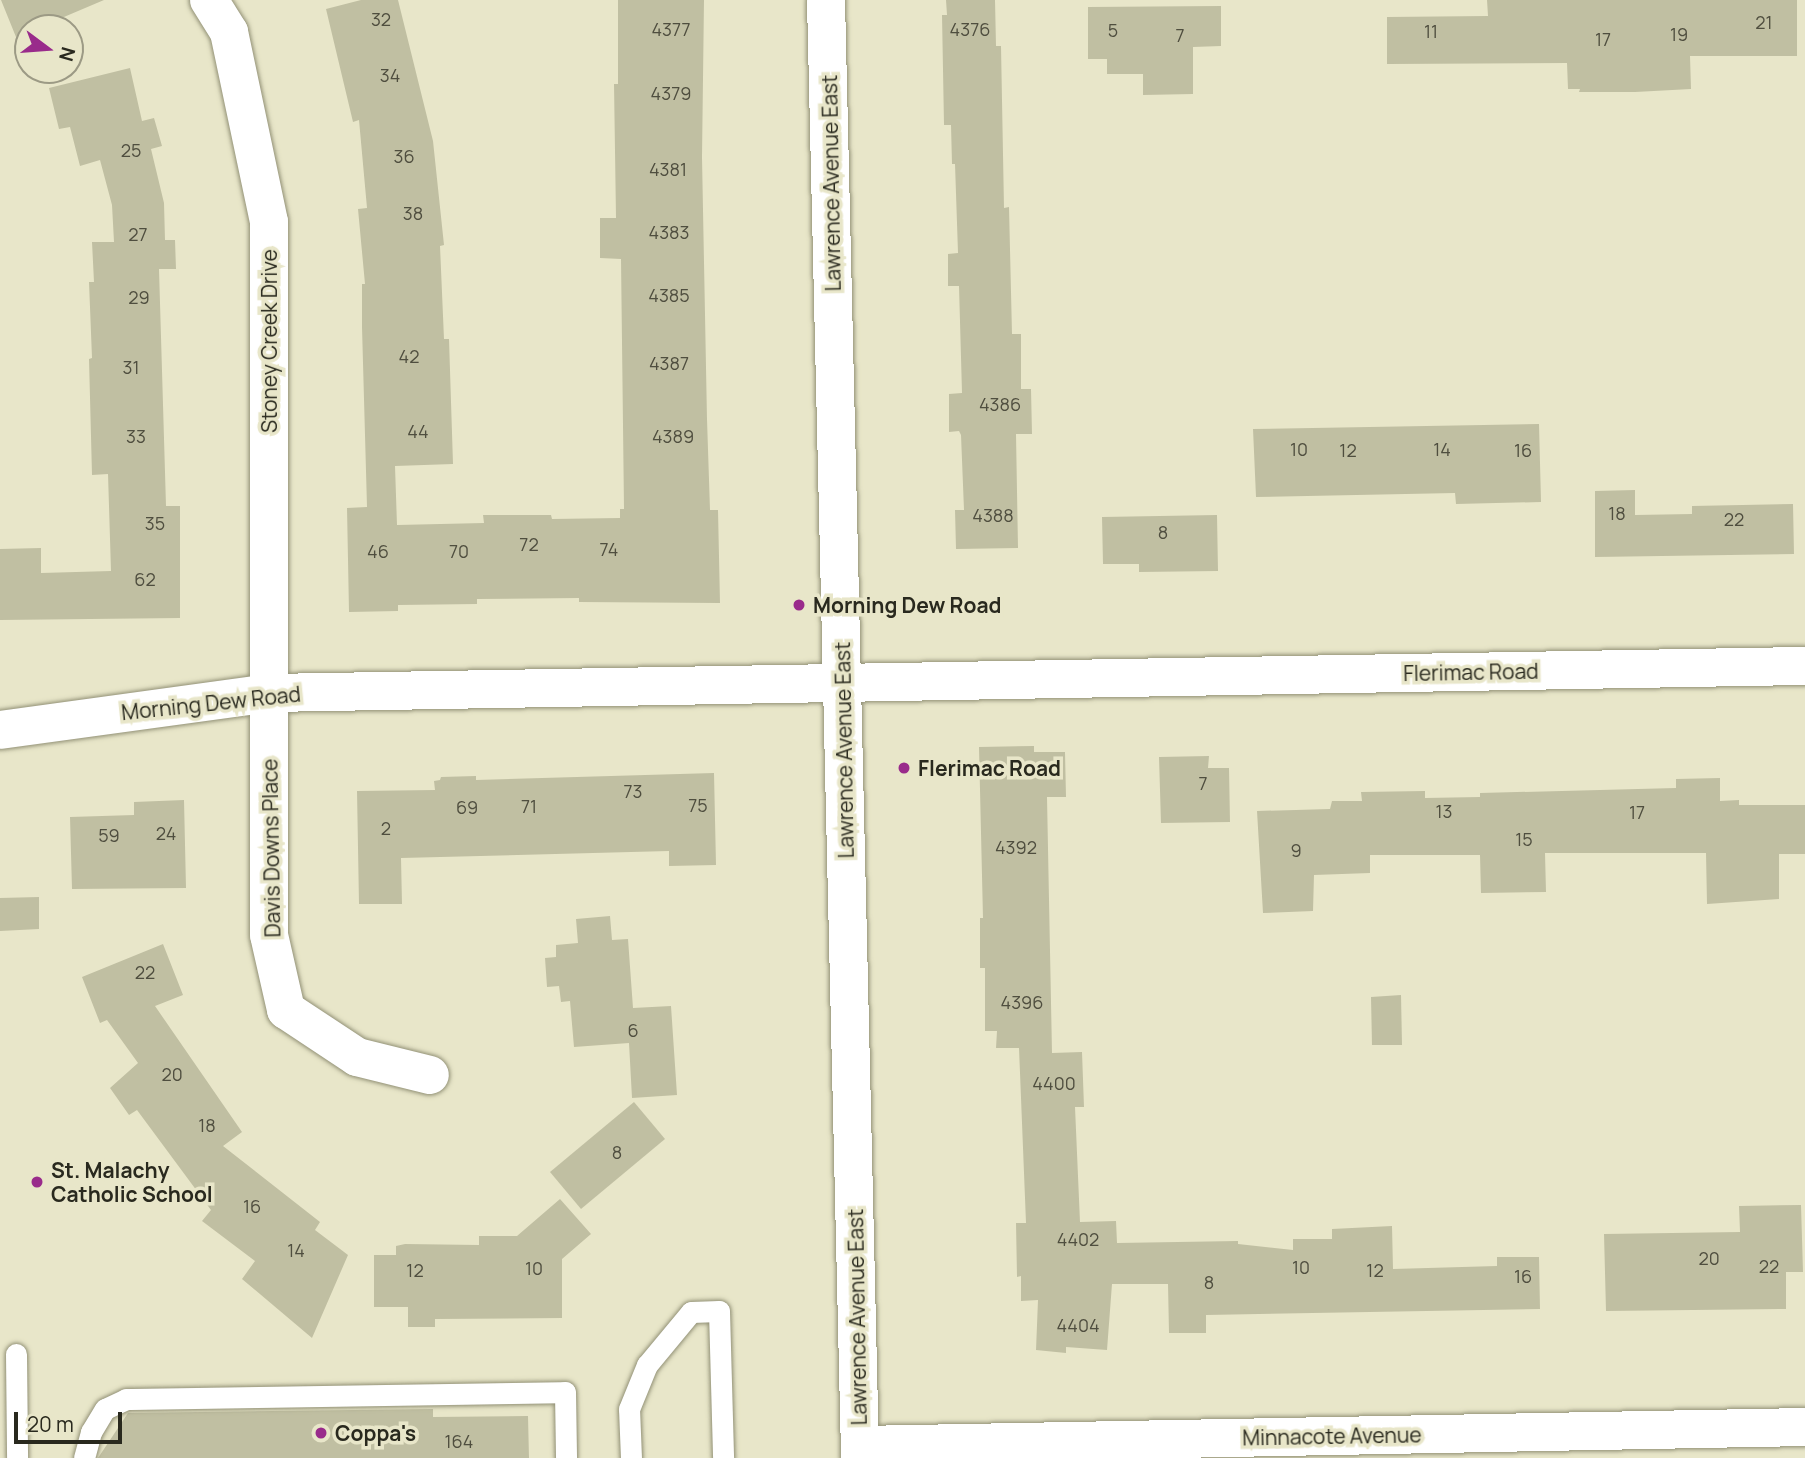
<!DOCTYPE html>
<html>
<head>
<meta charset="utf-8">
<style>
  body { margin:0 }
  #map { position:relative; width:1805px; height:1458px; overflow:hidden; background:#e8e6c9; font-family:Manrope,sans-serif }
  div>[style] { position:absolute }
  .building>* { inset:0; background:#c0bfa2 }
  .roads { filter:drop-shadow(0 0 2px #929176) drop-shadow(0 0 2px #929176) }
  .lane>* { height:21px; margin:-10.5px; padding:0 10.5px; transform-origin:10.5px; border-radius:10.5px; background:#fff }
  .street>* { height:38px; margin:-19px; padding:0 19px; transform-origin:19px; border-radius:19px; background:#fff }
  .secondary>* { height:38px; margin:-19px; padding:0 19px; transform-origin:19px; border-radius:19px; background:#fff }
  .dots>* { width:19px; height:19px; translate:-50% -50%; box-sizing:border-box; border:4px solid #e8e6c9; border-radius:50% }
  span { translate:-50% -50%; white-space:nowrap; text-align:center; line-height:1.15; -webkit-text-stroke:7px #e8e6c9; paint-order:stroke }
  .number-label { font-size:18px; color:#4f4e3f }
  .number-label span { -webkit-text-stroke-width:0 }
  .street-label { font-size:21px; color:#29291e }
  .poi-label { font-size:21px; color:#29291e; font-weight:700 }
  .left { translate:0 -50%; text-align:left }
  .north { position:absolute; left:14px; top:14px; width:70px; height:70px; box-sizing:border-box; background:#e8e6c9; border:2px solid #9c9a85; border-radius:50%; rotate:106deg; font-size:19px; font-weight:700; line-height:28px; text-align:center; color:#29291e }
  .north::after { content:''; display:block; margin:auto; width:24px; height:32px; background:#992b8b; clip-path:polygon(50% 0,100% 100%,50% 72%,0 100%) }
  .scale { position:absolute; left:14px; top:1412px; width:108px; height:32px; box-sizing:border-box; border:4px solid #29291e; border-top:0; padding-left:9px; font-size:21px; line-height:24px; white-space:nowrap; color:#29291e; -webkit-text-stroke:5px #e8e6c9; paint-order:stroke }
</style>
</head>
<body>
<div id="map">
  <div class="building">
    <div style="clip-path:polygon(1px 0,104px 0,38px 28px,28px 28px,28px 32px,16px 37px)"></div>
    <div style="clip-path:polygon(361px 0,398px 0,433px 141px,444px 245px,440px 246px,444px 339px,449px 339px,453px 464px,395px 466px,397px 525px,484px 523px,483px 515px,551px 515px,552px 519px,620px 518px,620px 509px,624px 509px,621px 259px,600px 258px,600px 218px,616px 218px,614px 84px,618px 84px,618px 0,704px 0,702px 157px,707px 419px,710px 510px,718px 510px,720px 603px,579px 602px,579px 598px,477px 599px,477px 604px,398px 605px,398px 611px,349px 612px,347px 508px,367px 507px,362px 327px,362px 284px,365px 284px,358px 209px,367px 208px,359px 120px,353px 122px,326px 9px)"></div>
    <div style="clip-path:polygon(946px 0,995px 0,996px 46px,1001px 46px,1004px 208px,1009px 207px,1012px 334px,1021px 334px,1021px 389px,1031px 389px,1032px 434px,1016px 434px,1018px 548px,956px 549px,955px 510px,964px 510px,961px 435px,959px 431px,949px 432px,949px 394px,962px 393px,959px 286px,948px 286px,948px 254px,958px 253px,955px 164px,952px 164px,951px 125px,944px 125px,942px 15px,947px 15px)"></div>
    <div style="clip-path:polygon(1487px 0,1797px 0,1797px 56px,1690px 56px,1691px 89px,1635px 92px,1579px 92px,1580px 89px,1568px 89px,1567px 63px,1387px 64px,1387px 17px,1488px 16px)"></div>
    <div style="clip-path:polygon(1221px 6px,1221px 46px,1193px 47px,1193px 94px,1143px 95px,1143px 74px,1107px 74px,1107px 59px,1088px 59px,1088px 7px)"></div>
    <div style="clip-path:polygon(130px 68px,142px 121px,154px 118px,162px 146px,151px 149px,164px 203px,165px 240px,175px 240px,176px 269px,159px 269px,166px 506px,180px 506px,180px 618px,0 620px,0 549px,41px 548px,41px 573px,111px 571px,108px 474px,92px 475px,89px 359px,92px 358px,89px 282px,94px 282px,92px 242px,114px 242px,112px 205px,100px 160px,80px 166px,70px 127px,59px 129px,49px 88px)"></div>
    <div style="clip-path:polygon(1539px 424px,1541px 502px,1456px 504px,1455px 493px,1256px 497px,1253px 429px)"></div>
    <div style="clip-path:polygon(1635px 490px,1635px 515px,1692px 514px,1692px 506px,1793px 504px,1794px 554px,1595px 557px,1595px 491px)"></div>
    <div style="clip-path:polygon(1217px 515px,1218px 571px,1139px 572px,1139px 564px,1103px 564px,1102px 517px)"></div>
    <div style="clip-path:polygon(1034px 746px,1034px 752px,1065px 752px,1066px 797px,1047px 797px,1052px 1053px,1082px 1052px,1084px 1107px,1075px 1107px,1080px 1222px,1116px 1221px,1117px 1243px,1238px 1241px,1238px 1244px,1293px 1250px,1293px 1239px,1332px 1239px,1332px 1229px,1392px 1226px,1393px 1269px,1497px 1266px,1497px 1257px,1539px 1257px,1540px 1309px,1206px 1315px,1206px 1333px,1169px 1333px,1168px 1284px,1112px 1284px,1107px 1350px,1066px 1347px,1066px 1353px,1036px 1350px,1038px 1300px,1021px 1301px,1021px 1276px,1017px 1277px,1016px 1223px,1026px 1223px,1019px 1048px,996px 1048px,997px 1031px,985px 1031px,985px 968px,980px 968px,980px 918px,983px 918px,979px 747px)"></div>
    <div style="clip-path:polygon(1209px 756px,1208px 768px,1229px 768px,1230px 822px,1161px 823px,1159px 757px)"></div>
    <div style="clip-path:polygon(714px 773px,716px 865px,669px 866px,669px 851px,401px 858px,402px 904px,359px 904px,357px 791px,435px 790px,434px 781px,440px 780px,441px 777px,476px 776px,476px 780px)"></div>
    <div style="clip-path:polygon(1720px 778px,1720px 801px,1739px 800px,1739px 805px,1805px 805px,1805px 854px,1779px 854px,1779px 899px,1707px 904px,1706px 853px,1545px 853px,1546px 892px,1481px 893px,1480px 855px,1370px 855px,1370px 873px,1314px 875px,1313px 911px,1263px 913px,1257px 811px,1330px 809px,1332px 801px,1362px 801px,1361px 792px,1425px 791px,1425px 798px,1480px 797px,1480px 793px,1676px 788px,1676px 779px)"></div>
    <div style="clip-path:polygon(184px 800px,186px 888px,72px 889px,70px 817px,134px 815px,134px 802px)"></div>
    <div style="clip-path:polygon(39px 897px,39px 929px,0 931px,0 898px)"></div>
    <div style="clip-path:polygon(610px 916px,612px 940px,628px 939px,633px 1008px,671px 1006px,677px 1095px,632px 1098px,629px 1043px,574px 1047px,570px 1001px,561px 1002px,559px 986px,547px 987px,545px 958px,556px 957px,556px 945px,578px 943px,576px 919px)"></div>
    <div style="clip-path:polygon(163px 944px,183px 995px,155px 1006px,242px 1132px,223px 1146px,320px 1222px,315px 1230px,348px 1255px,312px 1338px,242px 1279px,255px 1261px,202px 1221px,211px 1210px,137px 1110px,129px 1115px,110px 1088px,138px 1063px,107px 1020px,100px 1023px,82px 977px)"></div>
    <div style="clip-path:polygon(1401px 995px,1402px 1045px,1372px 1045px,1371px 997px)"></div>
    <div style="clip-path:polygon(634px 1102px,665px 1139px,581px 1209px,550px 1172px)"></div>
    <div style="clip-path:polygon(560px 1199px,591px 1234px,562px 1259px,562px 1318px,435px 1319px,435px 1327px,408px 1327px,408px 1307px,374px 1307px,374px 1255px,396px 1255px,396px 1246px,405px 1244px,479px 1245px,479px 1236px,517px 1236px)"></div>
    <div style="clip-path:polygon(1801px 1205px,1803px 1272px,1786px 1272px,1786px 1309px,1606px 1311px,1604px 1234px,1740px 1232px,1739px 1206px)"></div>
    <div style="clip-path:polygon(433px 1409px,433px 1417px,528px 1416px,529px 1458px,98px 1458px,128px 1413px)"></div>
  </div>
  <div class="roads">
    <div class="lane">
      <div style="left:16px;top:1354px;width:104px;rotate:89.4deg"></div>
      <div style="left:84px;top:1458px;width:27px;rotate:-75deg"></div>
      <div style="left:91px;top:1432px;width:27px;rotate:-59deg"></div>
      <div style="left:105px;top:1409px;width:23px;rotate:-25deg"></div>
      <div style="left:126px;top:1399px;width:439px;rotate:-0.9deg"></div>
      <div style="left:565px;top:1392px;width:66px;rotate:89.1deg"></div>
      <div style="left:631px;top:1458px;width:49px;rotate:-92.3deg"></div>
      <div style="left:629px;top:1409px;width:48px;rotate:-67.8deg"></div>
      <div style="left:647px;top:1365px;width:69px;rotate:-50.3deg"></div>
      <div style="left:691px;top:1312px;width:28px;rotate:-2deg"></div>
      <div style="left:719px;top:1311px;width:147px;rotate:88.4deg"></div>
    </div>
    <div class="street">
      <div style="left:209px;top:0;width:38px;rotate:58deg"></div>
      <div style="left:229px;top:32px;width:194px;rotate:78.1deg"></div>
      <div style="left:269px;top:222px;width:713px;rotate:90deg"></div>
      <div style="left:269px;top:935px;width:77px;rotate:77.2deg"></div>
      <div style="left:286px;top:1010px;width:85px;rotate:33.5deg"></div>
      <div style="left:357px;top:1057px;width:75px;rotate:13.9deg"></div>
      <div style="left:0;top:730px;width:273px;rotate:-7.8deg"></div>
      <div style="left:270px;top:693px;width:1535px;rotate:-1.01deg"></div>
      <div style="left:860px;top:1445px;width:945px;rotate:-1.09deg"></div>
    </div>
    <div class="secondary">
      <div style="left:826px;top:0;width:1458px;rotate:88.66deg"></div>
    </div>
  </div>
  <div class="dots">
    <div style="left:799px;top:605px;background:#992b8b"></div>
    <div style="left:904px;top:768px;background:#992b8b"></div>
    <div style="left:37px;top:1182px;background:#992b8b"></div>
    <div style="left:321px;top:1433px;background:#992b8b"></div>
  </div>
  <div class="number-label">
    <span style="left:381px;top:19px">32</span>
    <span style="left:1764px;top:22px">21</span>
    <span style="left:671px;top:29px">4377</span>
    <span style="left:970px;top:29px">4376</span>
    <span style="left:1113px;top:30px">5</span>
    <span style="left:1431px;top:31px">11</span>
    <span style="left:1679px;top:34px">19</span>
    <span style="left:1180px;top:35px">7</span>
    <span style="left:1603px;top:39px">17</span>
    <span style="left:390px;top:75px">34</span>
    <span style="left:671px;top:93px">4379</span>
    <span style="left:131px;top:150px">25</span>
    <span style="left:404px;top:156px">36</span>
    <span style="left:668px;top:169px">4381</span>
    <span style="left:413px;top:213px">38</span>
    <span style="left:669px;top:232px">4383</span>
    <span style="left:138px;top:234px">27</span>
    <span style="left:669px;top:295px">4385</span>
    <span style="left:139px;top:297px">29</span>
    <span style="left:409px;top:356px">42</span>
    <span style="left:669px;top:363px">4387</span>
    <span style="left:131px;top:367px">31</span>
    <span style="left:1000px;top:404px">4386</span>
    <span style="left:418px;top:431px">44</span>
    <span style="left:136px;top:436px">33</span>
    <span style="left:673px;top:436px">4389</span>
    <span style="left:1299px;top:449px">10</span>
    <span style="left:1442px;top:449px">14</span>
    <span style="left:1348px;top:450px">12</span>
    <span style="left:1523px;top:450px">16</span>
    <span style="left:1617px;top:513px">18</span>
    <span style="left:993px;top:515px">4388</span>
    <span style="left:1734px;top:519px">22</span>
    <span style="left:155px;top:523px">35</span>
    <span style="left:1163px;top:532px">8</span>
    <span style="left:529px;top:544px">72</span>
    <span style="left:609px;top:549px">74</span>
    <span style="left:378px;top:551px">46</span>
    <span style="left:459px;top:551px">70</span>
    <span style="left:145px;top:579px">62</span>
    <span style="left:1203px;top:783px">7</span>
    <span style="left:633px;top:791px">73</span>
    <span style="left:698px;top:805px">75</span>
    <span style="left:529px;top:806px">71</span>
    <span style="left:467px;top:807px">69</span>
    <span style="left:1444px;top:811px">13</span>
    <span style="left:1637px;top:812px">17</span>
    <span style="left:386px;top:828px">2</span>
    <span style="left:166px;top:833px">24</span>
    <span style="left:109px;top:835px">59</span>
    <span style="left:1524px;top:839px">15</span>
    <span style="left:1016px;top:847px">4392</span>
    <span style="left:1296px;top:850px">9</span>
    <span style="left:145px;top:972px">22</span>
    <span style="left:1022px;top:1002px">4396</span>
    <span style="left:633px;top:1030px">6</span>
    <span style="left:172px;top:1074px">20</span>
    <span style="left:1054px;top:1083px">4400</span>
    <span style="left:207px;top:1125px">18</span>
    <span style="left:617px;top:1152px">8</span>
    <span style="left:252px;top:1206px">16</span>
    <span style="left:1078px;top:1239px">4402</span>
    <span style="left:296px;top:1250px">14</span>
    <span style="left:1709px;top:1258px">20</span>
    <span style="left:1769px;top:1266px">22</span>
    <span style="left:1301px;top:1267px">10</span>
    <span style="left:534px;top:1268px">10</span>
    <span style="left:415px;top:1270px">12</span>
    <span style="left:1375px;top:1270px">12</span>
    <span style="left:1523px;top:1276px">16</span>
    <span style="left:1209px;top:1282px">8</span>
    <span style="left:1078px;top:1325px">4404</span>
    <span style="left:459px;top:1441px">164</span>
  </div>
  <div class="street-label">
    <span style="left:831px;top:183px;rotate:-91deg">Lawrence Avenue East</span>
    <span style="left:269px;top:341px;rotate:-90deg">Stoney Creek Drive</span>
    <span style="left:1471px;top:672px;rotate:-1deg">Flerimac Road</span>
    <span style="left:211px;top:703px;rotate:-6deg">Morning Dew Road</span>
    <span style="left:844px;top:750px;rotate:-91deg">Lawrence Avenue East</span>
    <span style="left:271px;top:848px;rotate:-91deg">Davis Downs Place</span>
    <span style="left:857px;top:1317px;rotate:-91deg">Lawrence Avenue East</span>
    <span style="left:1332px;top:1436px;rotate:-1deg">Minnacote Avenue</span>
  </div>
  <div class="poi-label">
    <span class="left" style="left:813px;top:605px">Morning Dew Road</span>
    <span class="left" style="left:918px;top:768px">Flerimac Road</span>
    <span class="left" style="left:51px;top:1182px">St. Malachy<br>Catholic School</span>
    <span class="left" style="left:335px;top:1433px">Coppa's</span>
  </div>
  <div class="north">N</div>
  <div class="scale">20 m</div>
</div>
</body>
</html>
